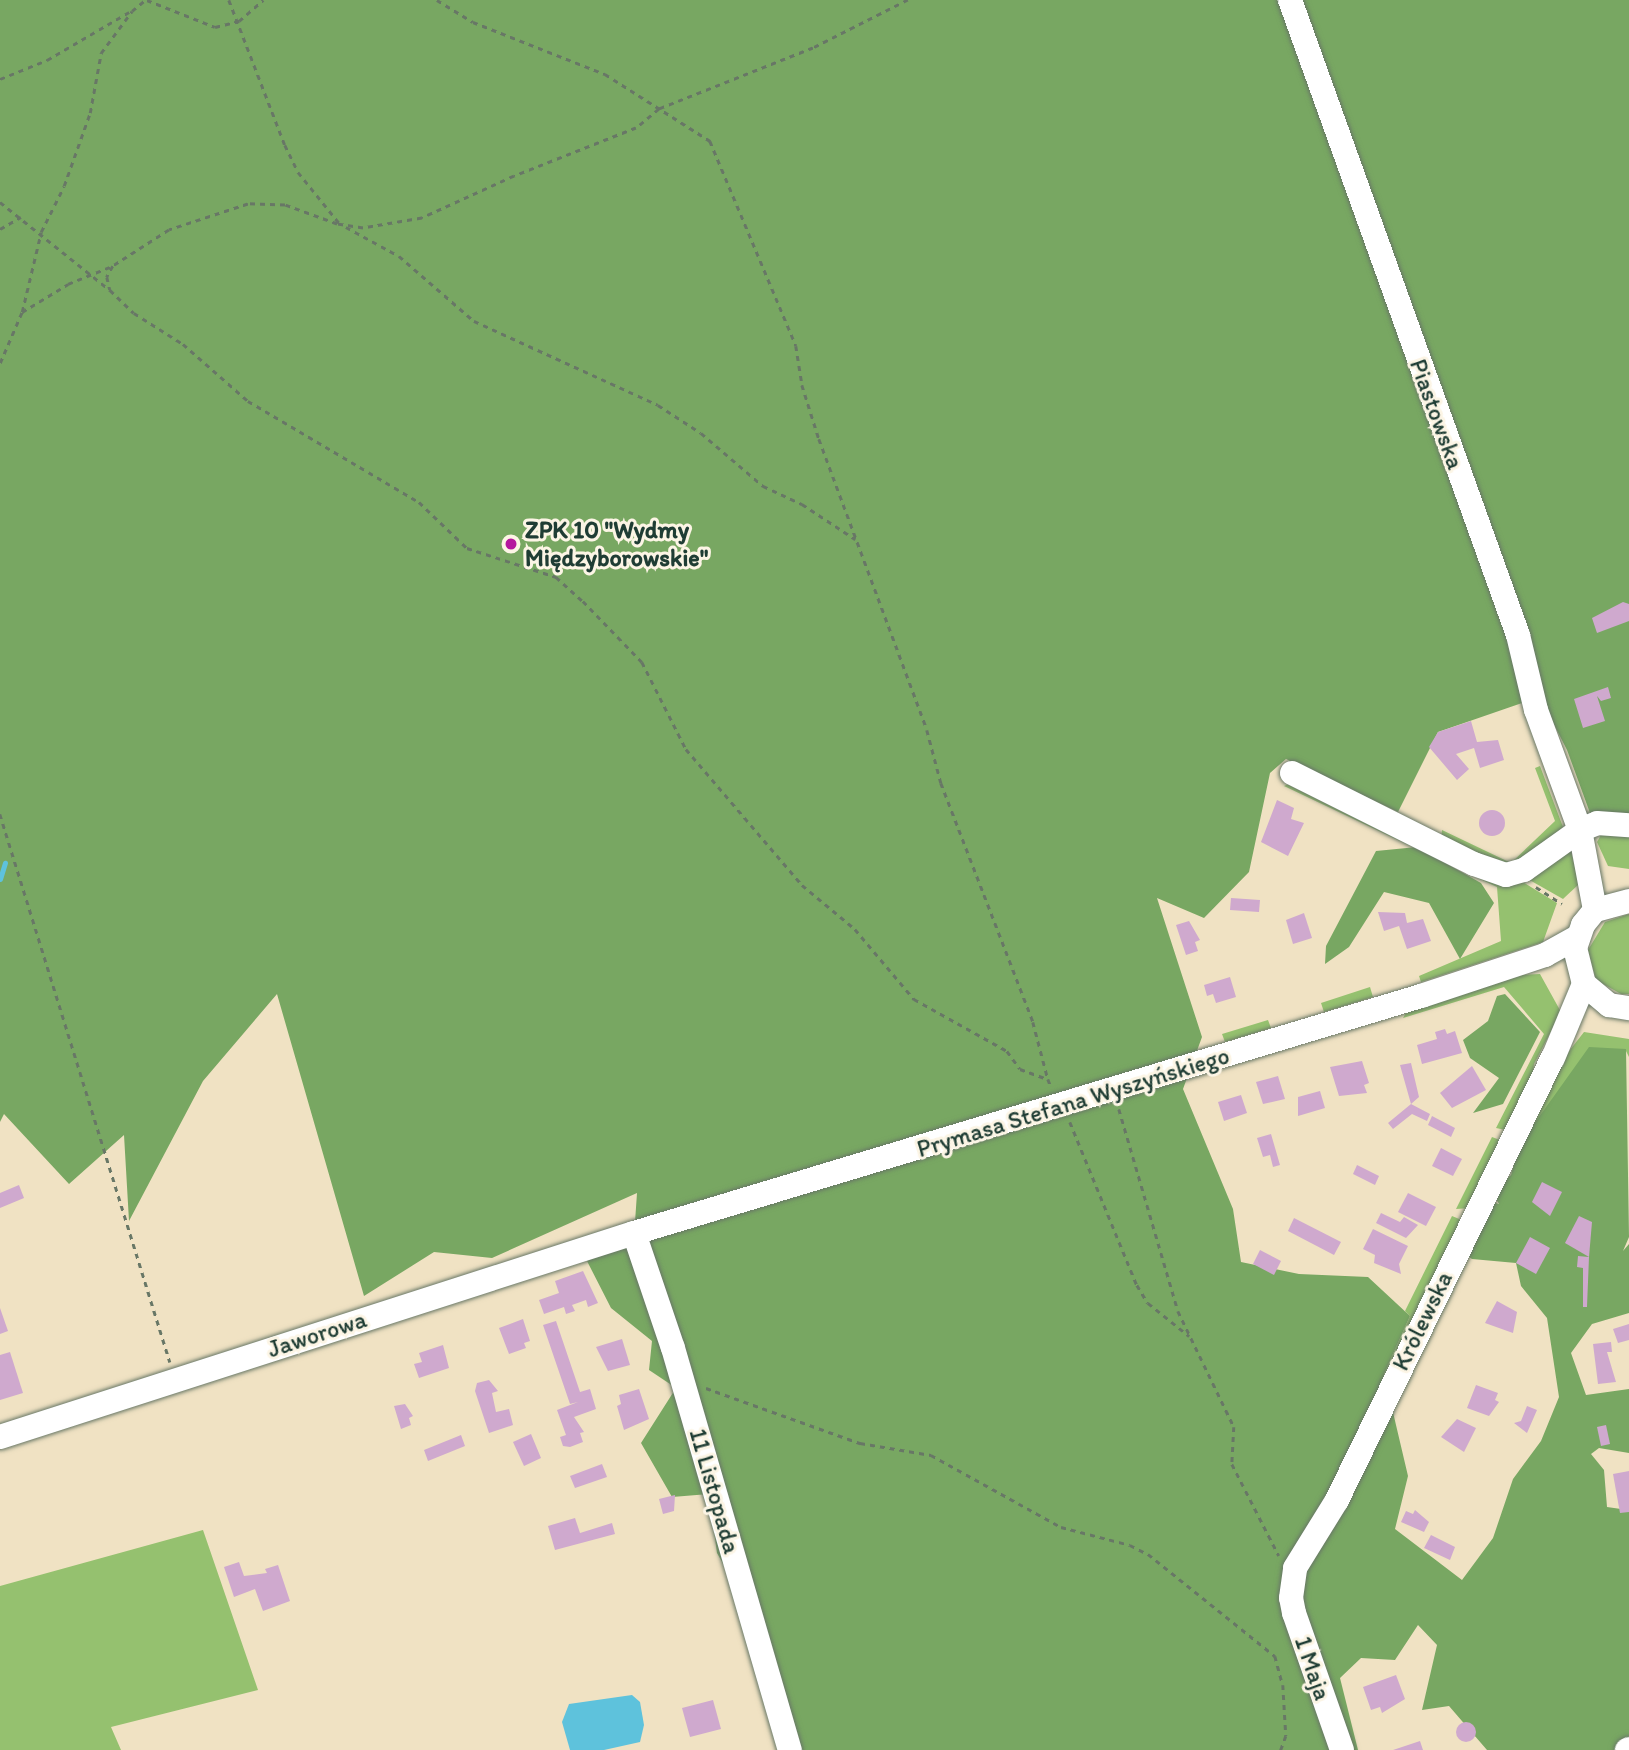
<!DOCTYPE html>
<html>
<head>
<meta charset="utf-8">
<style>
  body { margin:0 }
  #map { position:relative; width:1629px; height:1750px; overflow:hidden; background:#f0e2c3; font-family:Itim,sans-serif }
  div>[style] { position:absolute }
  .green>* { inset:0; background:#95c16f }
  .forest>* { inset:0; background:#78a762 }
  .water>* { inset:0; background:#5ec2dc }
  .stream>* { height:5px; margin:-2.5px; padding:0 2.5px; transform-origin:2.5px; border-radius:2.5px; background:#5ec2dc }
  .building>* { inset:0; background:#cfa9ce }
  .round { border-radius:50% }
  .path>* { height:2.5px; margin-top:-1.25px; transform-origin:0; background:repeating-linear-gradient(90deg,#687766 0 5px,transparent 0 10px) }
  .roads { filter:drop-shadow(0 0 2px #687766) drop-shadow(0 0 2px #687766) }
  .minor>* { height:24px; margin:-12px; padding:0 12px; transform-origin:12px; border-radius:12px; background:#fff }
  .dots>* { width:19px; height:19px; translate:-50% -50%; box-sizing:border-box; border:4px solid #fcf5e5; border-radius:50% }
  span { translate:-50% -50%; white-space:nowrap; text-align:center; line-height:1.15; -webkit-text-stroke:6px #fcf5e5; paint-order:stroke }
  .street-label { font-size:24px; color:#1f3d34 }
  .poi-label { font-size:24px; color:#1f3d34; font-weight:700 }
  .left { translate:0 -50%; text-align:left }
</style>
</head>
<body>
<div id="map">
  <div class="green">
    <div style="clip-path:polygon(1540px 766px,1563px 827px,1528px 859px,1504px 867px,1441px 839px,1442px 830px,1511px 863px,1555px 821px,1535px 768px)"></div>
    <div style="clip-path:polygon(1293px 782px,1521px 881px,1557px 903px,1543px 942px,1421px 982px,1419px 976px,1501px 941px,1497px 887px,1284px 786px)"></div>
    <div style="clip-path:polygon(1602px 833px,1629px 834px,1629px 869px,1608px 866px,1597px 842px)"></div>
    <div style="clip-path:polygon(1570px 847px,1579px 884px,1563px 899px,1526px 878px)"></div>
    <div style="clip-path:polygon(1629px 914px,1629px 994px,1621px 994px,1596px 980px,1588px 950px,1605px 922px)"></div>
    <div style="clip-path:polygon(1540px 974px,1561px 1012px,1534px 1064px,1532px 1082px,1510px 1131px,1496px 1128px,1544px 1034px,1504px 987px,1403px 1018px,1408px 1009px,1520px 975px)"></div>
    <div style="clip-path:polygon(1370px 987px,1373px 997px,1324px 1012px,1321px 1003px)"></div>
    <div style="clip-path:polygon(1268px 1020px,1271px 1028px,1225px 1042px,1222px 1034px)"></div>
    <div style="clip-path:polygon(1584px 1032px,1629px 1039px,1629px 1057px,1625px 1049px,1519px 1145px,1559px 1064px)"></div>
    <div style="clip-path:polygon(1492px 1137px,1505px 1142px,1471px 1208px,1456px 1209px)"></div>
    <div style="clip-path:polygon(1452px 1216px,1464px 1221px,1392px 1371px,1384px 1374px,1410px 1316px,1405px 1311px)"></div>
    <div style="clip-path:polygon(203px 1530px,258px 1690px,111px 1727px,121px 1750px,0 1750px,0 1586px)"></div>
  </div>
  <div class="forest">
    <div style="clip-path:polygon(0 0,1629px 0,1629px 816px,1590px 813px,1567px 750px,1507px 632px,1522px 703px,1438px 732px,1398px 812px,1286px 759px,1270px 773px,1249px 872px,1204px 918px,1157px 898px,1202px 1037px,1183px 1089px,1233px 1209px,1241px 1262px,1299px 1274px,1368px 1277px,1410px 1316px,1384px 1374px,1408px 1476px,1395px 1529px,1462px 1580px,1493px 1538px,1513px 1479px,1541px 1441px,1559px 1397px,1547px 1318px,1521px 1286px,1516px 1263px,1472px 1259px,1460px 1250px,1486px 1200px,1499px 1204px,1492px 1192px,1511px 1175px,1519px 1145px,1589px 1047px,1626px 1049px,1629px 1237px,1623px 1251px,1629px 1244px,1629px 1313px,1592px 1324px,1571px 1353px,1586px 1395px,1629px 1389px,1629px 1453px,1599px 1448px,1591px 1454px,1604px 1470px,1607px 1507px,1621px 1509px,1629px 1499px,1629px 1750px,1487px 1750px,1449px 1706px,1422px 1710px,1437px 1645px,1418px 1625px,1395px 1660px,1361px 1658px,1340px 1678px,1358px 1750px,797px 1750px,769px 1645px,717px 1553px,709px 1494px,672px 1497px,641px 1443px,676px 1388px,649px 1370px,652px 1341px,611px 1308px,587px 1261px,635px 1222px,637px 1193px,492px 1258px,434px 1252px,364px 1296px,277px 994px,203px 1081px,129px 1221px,124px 1135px,69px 1184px,4px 1114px,0 1122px)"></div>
    <div style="clip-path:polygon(1417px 847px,1481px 883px,1494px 903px,1460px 959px,1429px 903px,1384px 892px,1349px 947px,1325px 964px,1326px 946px,1376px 851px)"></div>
    <div style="clip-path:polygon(1505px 994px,1540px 1032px,1503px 1104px,1473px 1113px,1499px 1078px,1470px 1058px,1463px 1040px,1488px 1021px,1497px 996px)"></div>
  </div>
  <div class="water">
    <div style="clip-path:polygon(632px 1695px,640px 1702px,644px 1725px,640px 1742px,604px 1750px,570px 1750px,562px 1722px,569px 1704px)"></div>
  </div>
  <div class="stream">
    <div style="left:0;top:879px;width:17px;rotate:-73deg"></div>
  </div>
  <div class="building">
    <div style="clip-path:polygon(1623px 602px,1629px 604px,1629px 621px,1597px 633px,1592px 618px)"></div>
    <div style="clip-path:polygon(1608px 687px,1611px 698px,1601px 701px,1597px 696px,1605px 721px,1583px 728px,1574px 699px)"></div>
    <div style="clip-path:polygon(1471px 721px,1477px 742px,1498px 740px,1504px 760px,1480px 768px,1474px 748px,1456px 754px,1469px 769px,1457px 780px,1429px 747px,1438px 732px)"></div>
    <div style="clip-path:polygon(1277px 800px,1294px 808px,1291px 819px,1304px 823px,1288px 856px,1261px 842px)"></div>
    <div class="round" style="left:1479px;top:810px;width:26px;height:26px"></div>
    <div style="clip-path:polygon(1231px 898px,1260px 900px,1259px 912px,1230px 910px)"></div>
    <div style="clip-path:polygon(1378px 912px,1405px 913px,1407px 923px,1423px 919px,1431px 941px,1407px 949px,1399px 926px,1384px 931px)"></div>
    <div style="clip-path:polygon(1304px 913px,1312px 938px,1293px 944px,1286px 920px)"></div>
    <div style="clip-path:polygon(1189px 921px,1200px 940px,1195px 942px,1198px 951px,1186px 955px,1176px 925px)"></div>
    <div style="clip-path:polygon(1230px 977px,1236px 997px,1216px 1003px,1213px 994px,1207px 996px,1204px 985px)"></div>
    <div style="clip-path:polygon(1445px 1029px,1447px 1034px,1455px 1031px,1462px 1053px,1422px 1064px,1417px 1045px,1437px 1039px,1435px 1032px)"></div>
    <div style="clip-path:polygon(1362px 1061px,1369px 1083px,1364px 1085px,1367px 1093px,1339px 1096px,1330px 1067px)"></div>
    <div style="clip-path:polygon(1411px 1063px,1419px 1097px,1411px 1104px,1430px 1114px,1427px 1121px,1412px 1114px,1393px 1129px,1388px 1123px,1411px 1104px,1400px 1065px)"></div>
    <div style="clip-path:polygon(1472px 1066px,1486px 1090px,1452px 1108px,1440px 1093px)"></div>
    <div style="clip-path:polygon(1278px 1076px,1285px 1099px,1263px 1104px,1256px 1082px)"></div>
    <div style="clip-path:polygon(1320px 1091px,1325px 1108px,1298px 1116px,1298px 1097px)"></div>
    <div style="clip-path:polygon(1241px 1095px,1247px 1113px,1224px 1121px,1218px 1102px)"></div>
    <div style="clip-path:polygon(1432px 1116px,1455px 1128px,1451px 1137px,1428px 1125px)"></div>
    <div style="clip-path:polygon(1271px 1134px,1280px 1165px,1273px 1167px,1270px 1155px,1263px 1157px,1257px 1138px)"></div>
    <div style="clip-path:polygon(1441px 1148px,1462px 1159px,1453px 1176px,1432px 1166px)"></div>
    <div style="clip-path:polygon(1357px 1165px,1379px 1176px,1375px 1185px,1353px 1174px)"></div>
    <div style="clip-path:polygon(1542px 1182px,1562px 1192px,1550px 1216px,1532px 1202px)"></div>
    <div style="clip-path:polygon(19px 1185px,24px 1198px,0 1208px,0 1193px)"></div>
    <div style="clip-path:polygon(1408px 1193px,1436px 1207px,1426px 1226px,1398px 1212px)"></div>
    <div style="clip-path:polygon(1381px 1213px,1400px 1222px,1404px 1217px,1418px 1225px,1406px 1238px,1376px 1223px)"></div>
    <div style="clip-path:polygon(1579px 1216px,1592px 1222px,1589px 1257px,1565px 1243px)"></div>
    <div style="clip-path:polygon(1294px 1218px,1341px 1242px,1334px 1255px,1288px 1231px)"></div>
    <div style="clip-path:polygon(1373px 1229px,1408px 1246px,1399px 1264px,1401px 1274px,1374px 1263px,1375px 1255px,1363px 1249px)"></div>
    <div style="clip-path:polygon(1530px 1237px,1550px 1248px,1536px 1274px,1516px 1263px)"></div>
    <div style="clip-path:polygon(1260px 1250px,1281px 1261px,1274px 1275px,1253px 1264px)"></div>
    <div style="clip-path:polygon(1578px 1256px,1589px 1257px,1587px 1307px,1583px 1307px,1583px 1268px,1577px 1267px)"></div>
    <div style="clip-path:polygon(583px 1271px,598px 1303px,588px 1307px,586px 1300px,572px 1305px,575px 1311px,566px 1314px,564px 1307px,544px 1314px,539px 1300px,559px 1293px,555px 1281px)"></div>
    <div style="clip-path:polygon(1497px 1301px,1517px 1312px,1513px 1333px,1485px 1323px)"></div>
    <div style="clip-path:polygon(0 1308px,8px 1331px,0 1334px)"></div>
    <div style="clip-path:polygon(523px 1319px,530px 1341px,524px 1343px,526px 1348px,509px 1354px,499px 1328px)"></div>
    <div style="clip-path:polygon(556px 1321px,580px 1392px,590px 1389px,596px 1409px,574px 1417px,584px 1432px,580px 1433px,583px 1442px,570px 1447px,563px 1446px,560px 1437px,566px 1435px,557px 1410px,578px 1402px,570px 1404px,543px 1325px)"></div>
    <div style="clip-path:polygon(1629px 1324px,1629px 1340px,1618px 1343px,1613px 1329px)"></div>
    <div style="clip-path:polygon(622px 1339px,630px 1365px,608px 1371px,596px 1347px)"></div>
    <div style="clip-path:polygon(1611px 1342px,1612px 1352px,1607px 1352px,1616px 1382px,1598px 1384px,1593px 1344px)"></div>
    <div style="clip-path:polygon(443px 1345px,449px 1368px,419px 1378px,414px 1364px,422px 1362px,419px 1353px)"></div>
    <div style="clip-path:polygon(10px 1352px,23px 1393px,0 1400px,0 1355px)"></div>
    <div style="clip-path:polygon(489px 1380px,498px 1391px,492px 1393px,496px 1412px,509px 1409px,513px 1425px,489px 1433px,475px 1391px,477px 1383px)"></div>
    <div style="clip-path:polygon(1476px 1385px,1498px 1393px,1495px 1400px,1499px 1402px,1489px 1416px,1467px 1408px)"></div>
    <div style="clip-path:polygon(639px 1389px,649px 1419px,624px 1430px,617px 1406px,621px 1404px,619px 1395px)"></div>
    <div style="clip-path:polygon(405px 1404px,413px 1416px,409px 1418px,411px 1425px,401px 1429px,394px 1406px)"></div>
    <div style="clip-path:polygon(1527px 1406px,1537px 1410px,1527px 1433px,1514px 1423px,1521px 1421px)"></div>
    <div style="clip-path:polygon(1457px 1419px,1476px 1428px,1464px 1452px,1441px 1437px)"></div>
    <div style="clip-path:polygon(1606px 1425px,1610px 1444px,1601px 1446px,1597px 1427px)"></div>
    <div style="clip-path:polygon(531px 1434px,541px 1458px,524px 1466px,513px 1442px)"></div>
    <div style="clip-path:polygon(461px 1435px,465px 1446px,428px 1461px,424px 1450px)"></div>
    <div style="clip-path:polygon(602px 1464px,607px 1477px,575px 1488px,570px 1476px)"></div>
    <div style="clip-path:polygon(1629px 1471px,1629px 1512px,1620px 1513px,1613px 1474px)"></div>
    <div style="clip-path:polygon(675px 1495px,674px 1511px,663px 1514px,659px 1499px)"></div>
    <div style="clip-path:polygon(1415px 1510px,1429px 1522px,1424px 1532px,1401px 1522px,1406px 1511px,1413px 1514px)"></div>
    <div style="clip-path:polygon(575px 1518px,580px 1533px,612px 1523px,615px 1534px,555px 1550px,548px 1526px)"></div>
    <div style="clip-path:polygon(1431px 1535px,1455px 1547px,1450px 1560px,1424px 1548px)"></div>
    <div style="clip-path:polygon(239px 1562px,244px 1576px,267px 1573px,265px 1569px,278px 1565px,290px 1601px,263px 1611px,255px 1589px,234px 1597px,224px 1567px)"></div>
    <div style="clip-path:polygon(1396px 1675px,1405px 1699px,1382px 1713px,1380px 1707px,1371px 1710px,1363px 1687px)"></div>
    <div style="clip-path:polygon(713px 1700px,721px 1729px,690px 1737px,682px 1708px)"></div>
    <div class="round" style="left:1456px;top:1722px;width:20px;height:20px"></div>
    <div style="clip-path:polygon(1420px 1741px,1423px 1750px,1393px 1750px)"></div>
  </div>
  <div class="path">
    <div style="left:147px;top:0;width:73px;rotate:21.7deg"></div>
    <div style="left:215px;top:27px;width:25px;rotate:-14deg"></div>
    <div style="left:239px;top:21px;width:32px;rotate:-41deg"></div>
    <div style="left:229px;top:0;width:155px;rotate:68.9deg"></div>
    <div style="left:285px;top:145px;width:30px;rotate:64deg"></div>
    <div style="left:298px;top:172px;width:67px;rotate:51.1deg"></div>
    <div style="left:437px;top:0;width:42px;rotate:31.4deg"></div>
    <div style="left:473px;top:22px;width:142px;rotate:21.5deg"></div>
    <div style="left:605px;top:74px;width:125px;rotate:32.5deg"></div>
    <div style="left:710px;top:141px;width:222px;rotate:67.2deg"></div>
    <div style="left:796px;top:346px;width:39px;rotate:81deg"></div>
    <div style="left:802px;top:385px;width:57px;rotate:72.5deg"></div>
    <div style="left:819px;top:439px;width:310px;rotate:69.6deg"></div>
    <div style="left:927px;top:730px;width:55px;rotate:75.2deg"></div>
    <div style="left:941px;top:783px;width:256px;rotate:68.9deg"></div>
    <div style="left:1033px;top:1022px;width:59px;rotate:75.3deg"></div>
    <div style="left:908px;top:0;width:106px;rotate:153.2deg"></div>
    <div style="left:813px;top:48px;width:166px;rotate:158.4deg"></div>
    <div style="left:659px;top:109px;width:30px;rotate:140deg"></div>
    <div style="left:636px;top:128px;width:131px;rotate:158.5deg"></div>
    <div style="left:514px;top:176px;width:101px;rotate:155.5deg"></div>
    <div style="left:422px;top:218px;width:60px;rotate:170.4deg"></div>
    <div style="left:363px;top:228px;width:26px;rotate:-171deg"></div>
    <div style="left:337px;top:224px;width:55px;rotate:-159.9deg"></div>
    <div style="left:285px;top:205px;width:37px;rotate:-178deg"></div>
    <div style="left:248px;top:204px;width:83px;rotate:161.8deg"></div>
    <div style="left:169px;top:230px;width:67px;rotate:147.3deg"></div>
    <div style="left:113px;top:266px;width:13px;rotate:119deg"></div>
    <div style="left:107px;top:277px;width:13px;rotate:77deg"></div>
    <div style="left:110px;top:290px;width:33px;rotate:44deg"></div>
    <div style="left:134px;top:313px;width:58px;rotate:32.3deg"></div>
    <div style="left:183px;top:344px;width:86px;rotate:41.2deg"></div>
    <div style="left:248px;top:401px;width:199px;rotate:30.6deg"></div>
    <div style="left:419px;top:502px;width:66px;rotate:43.8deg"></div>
    <div style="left:467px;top:548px;width:94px;rotate:18deg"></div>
    <div style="left:556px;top:577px;width:36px;rotate:42deg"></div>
    <div style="left:583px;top:601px;width:85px;rotate:46deg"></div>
    <div style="left:642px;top:662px;width:97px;rotate:63.2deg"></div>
    <div style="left:686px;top:749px;width:179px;rotate:49.5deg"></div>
    <div style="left:802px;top:885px;width:69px;rotate:39.7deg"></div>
    <div style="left:855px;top:929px;width:92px;rotate:49.9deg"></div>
    <div style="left:914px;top:999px;width:107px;rotate:29.2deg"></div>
    <div style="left:1007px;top:1051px;width:22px;rotate:54deg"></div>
    <div style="left:1020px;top:1069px;width:30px;rotate:20deg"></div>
    <div style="left:1048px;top:1079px;width:9px;rotate:69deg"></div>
    <div style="left:0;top:79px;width:51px;rotate:-22deg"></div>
    <div style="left:47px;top:60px;width:95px;rotate:-30.3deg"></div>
    <div style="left:0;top:202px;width:141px;rotate:38.7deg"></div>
    <div style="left:346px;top:227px;width:60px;rotate:28.7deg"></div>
    <div style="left:399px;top:256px;width:99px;rotate:40.9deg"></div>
    <div style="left:474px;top:321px;width:202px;rotate:24.5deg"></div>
    <div style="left:658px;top:405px;width:51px;rotate:33.1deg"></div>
    <div style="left:701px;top:433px;width:82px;rotate:40.5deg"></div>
    <div style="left:763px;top:486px;width:43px;rotate:24.8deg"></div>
    <div style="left:802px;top:504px;width:64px;rotate:33.4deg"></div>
    <div style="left:0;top:229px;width:24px;rotate:-30deg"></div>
    <div style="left:22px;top:312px;width:82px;rotate:-76.6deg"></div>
    <div style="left:41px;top:232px;width:51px;rotate:-63.4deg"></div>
    <div style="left:64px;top:186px;width:77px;rotate:-70.4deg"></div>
    <div style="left:90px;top:113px;width:61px;rotate:-79.6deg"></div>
    <div style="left:101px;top:53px;width:52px;rotate:-53.6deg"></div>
    <div style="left:132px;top:11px;width:17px;rotate:-40deg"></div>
    <div style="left:0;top:363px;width:56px;rotate:-66.7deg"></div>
    <div style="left:22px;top:312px;width:54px;rotate:-31.3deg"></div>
    <div style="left:68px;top:284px;width:48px;rotate:-22.2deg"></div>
    <div style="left:0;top:814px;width:574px;rotate:72.77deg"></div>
    <div style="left:1536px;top:887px;width:31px;rotate:33deg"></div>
    <div style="left:1119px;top:1109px;width:210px;rotate:73.7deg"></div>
    <div style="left:1178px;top:1311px;width:129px;rotate:64.2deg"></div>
    <div style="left:1234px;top:1427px;width:37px;rotate:93deg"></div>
    <div style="left:1232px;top:1464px;width:103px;rotate:62.9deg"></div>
    <div style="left:1070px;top:1122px;width:176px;rotate:67.7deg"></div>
    <div style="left:1137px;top:1285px;width:21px;rotate:59deg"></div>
    <div style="left:1148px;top:1303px;width:53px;rotate:38.8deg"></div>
    <div style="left:706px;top:1388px;width:164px;rotate:19.7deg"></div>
    <div style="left:860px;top:1443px;width:72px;rotate:9.6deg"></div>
    <div style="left:931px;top:1455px;width:149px;rotate:29deg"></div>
    <div style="left:1061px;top:1527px;width:71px;rotate:14.6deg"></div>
    <div style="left:1130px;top:1545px;width:20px;rotate:27deg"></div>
    <div style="left:1148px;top:1554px;width:163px;rotate:38.8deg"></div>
    <div style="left:1275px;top:1656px;width:30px;rotate:75deg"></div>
    <div style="left:1283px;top:1685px;width:51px;rotate:86.6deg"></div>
    <div style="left:1286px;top:1736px;width:15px;rotate:110deg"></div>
  </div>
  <div class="roads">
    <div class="minor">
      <div style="left:1290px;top:0;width:675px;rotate:70.25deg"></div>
      <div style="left:1518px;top:635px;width:77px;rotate:76.5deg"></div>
      <div style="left:1536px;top:710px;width:128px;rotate:69.9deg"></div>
      <div style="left:1580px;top:830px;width:81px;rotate:79.4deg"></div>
      <div style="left:1292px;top:773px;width:203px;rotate:26.6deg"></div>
      <div style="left:1474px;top:864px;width:34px;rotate:19deg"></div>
      <div style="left:1506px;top:875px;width:19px;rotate:-16deg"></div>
      <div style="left:1524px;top:870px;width:69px;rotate:-35.5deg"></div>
      <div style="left:1580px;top:830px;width:18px;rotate:-22deg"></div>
      <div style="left:1597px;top:823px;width:32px;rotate:4deg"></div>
      <div style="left:1629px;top:901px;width:35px;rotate:165deg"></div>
      <div style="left:1595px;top:910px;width:19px;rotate:129deg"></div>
      <div style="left:1583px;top:925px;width:24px;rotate:109deg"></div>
      <div style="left:1575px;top:948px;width:37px;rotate:76deg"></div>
      <div style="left:1584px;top:984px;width:33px;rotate:40deg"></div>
      <div style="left:1609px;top:1005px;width:20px;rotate:9deg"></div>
      <div style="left:634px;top:1233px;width:121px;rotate:71.3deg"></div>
      <div style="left:673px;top:1348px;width:419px;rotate:73.8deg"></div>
      <div style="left:0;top:1437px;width:666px;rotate:-17.84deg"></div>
      <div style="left:634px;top:1233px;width:822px;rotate:-16.76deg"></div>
      <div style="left:1421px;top:996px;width:131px;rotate:-18.3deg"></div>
      <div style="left:1545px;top:955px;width:37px;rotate:-29deg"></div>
      <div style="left:1342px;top:1750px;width:145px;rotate:-109.3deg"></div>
      <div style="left:1294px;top:1613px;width:15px;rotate:-101deg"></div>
      <div style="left:1291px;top:1598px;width:30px;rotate:-82deg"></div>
      <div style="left:1295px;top:1568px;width:80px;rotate:-58.3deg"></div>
      <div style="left:1337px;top:1500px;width:492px;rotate:-64deg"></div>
      <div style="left:1553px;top:1058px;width:80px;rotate:-67.3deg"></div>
      <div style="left:1627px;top:1750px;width:2px;rotate:-27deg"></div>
    </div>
  </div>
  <div class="dots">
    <div style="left:511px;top:544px;background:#b5179e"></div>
  </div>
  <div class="street-label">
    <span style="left:1437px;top:414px;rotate:70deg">Piastowska</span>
    <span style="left:1073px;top:1102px;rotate:-17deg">Prymasa Stefana Wyszyńskiego</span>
    <span style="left:1422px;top:1321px;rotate:-64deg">Królewska</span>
    <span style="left:317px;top:1334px;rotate:-18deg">Jaworowa</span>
    <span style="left:715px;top:1491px;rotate:74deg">11 Listopada</span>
    <span style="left:1313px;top:1668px;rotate:71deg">1 Maja</span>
  </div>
  <div class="poi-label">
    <span class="left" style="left:525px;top:544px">ZPK 10 "Wydmy<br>Międzyborowskie"</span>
  </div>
</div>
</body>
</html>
